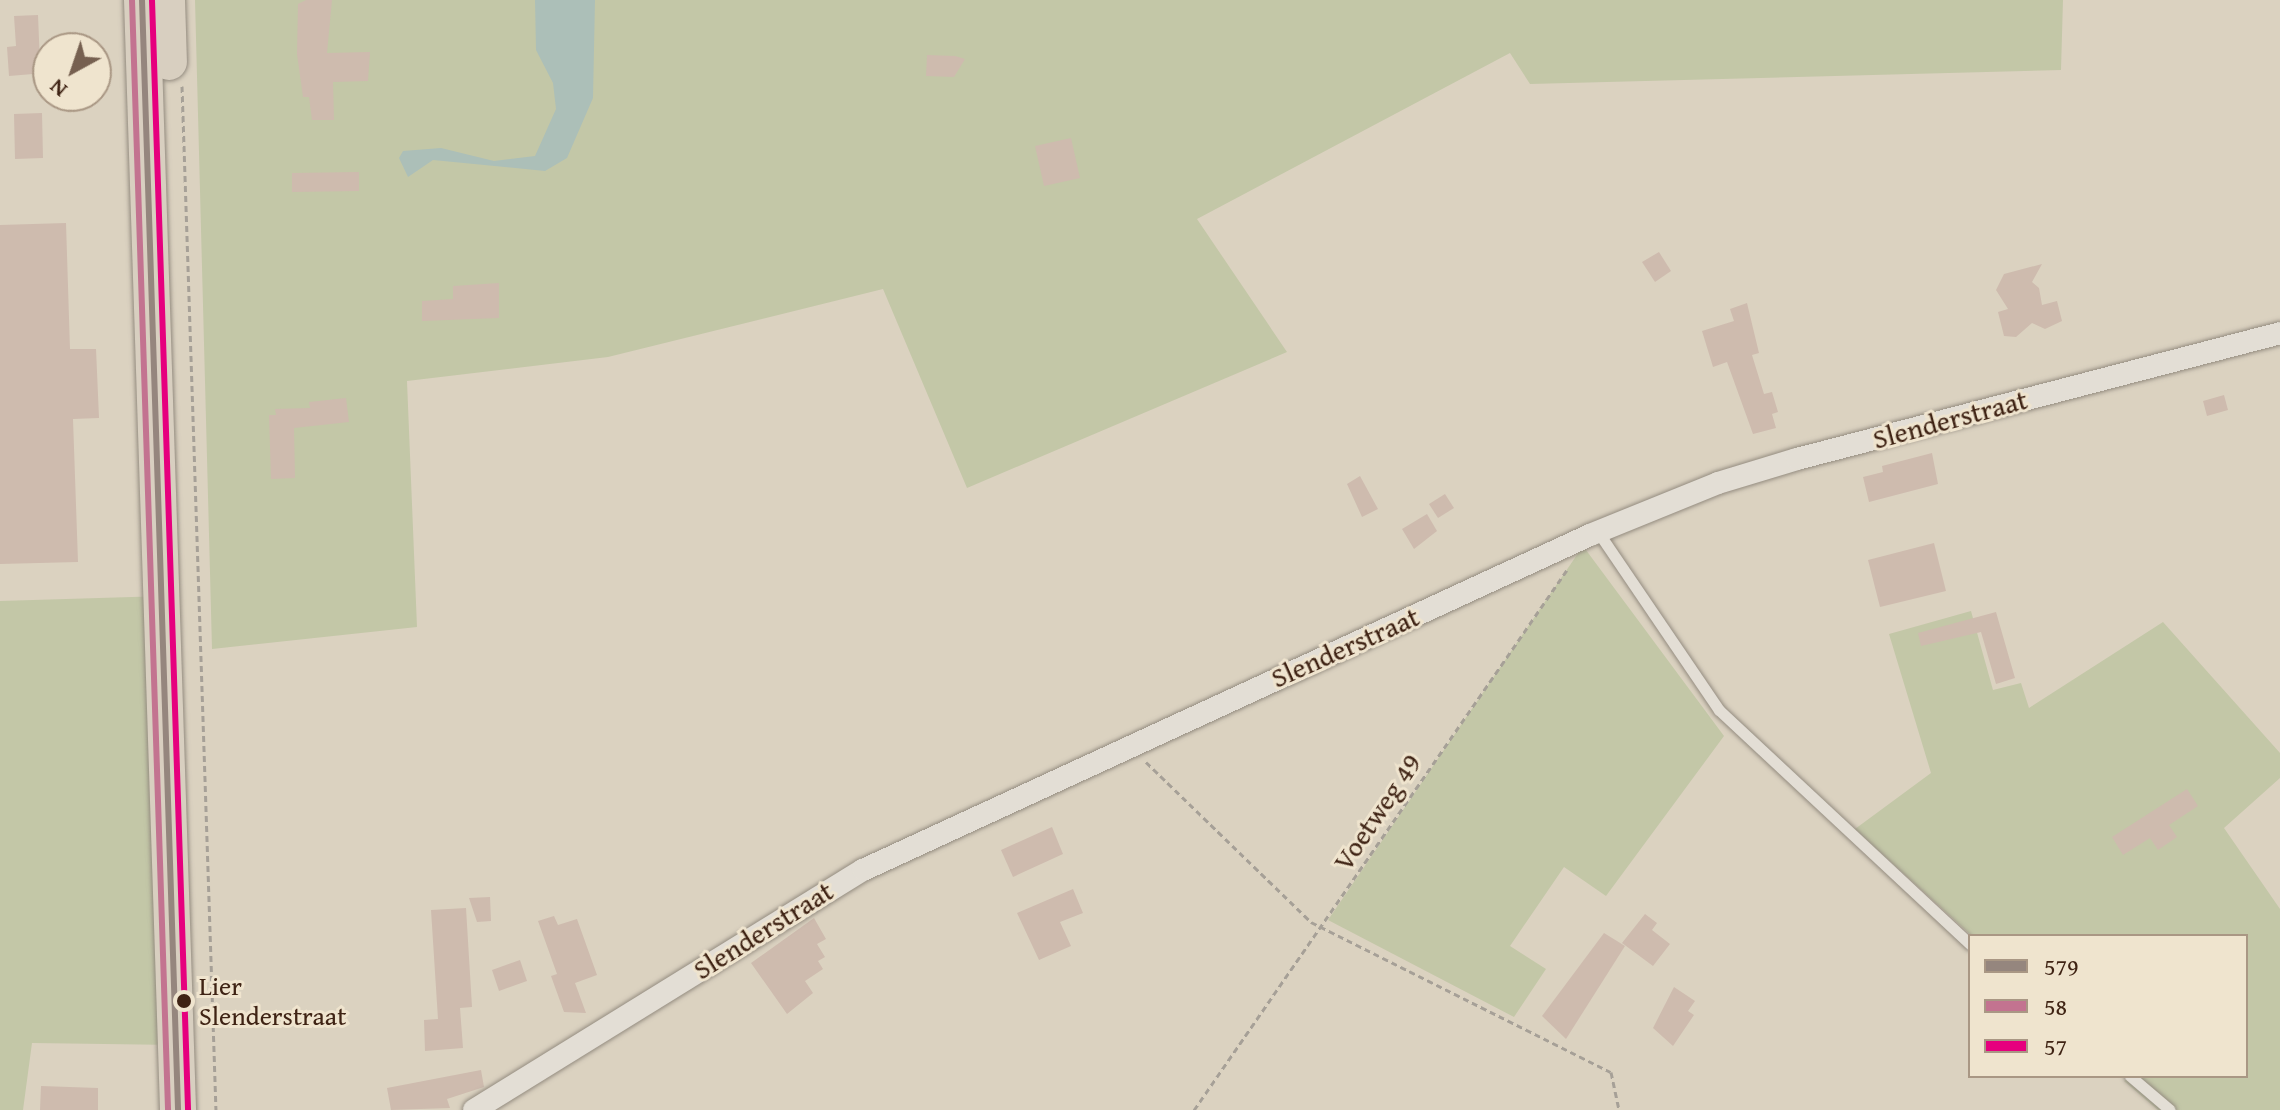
<!DOCTYPE html>
<html>
<head>
<meta charset="utf-8">
<style>
  body { margin:0 }
  #map { position:relative; width:2280px; height:1110px; overflow:hidden; background:#dbd2c0; font-family:"Gentium Book Plus",serif }
  div>[style] { position:absolute }
  .green>* { inset:0; background:#c3c7a7 }
  .water>* { inset:0; background:#acbfb8 }
  .building>* { inset:0; background:#cebbae }
  .path>* { height:3px; margin-top:-1.5px; transform-origin:0; background:repeating-linear-gradient(90deg,#a6a097 0 6px,transparent 0 10px) }
  .roads { filter:drop-shadow(0 0 2px #948c80) drop-shadow(0 0 2px #948c80) }
  .lane>* { height:11px; margin:-5.5px; padding:0 5.5px; transform-origin:5.5px; border-radius:5.5px; background:#e3ded5 }
  .street>* { height:22px; margin:-11px; padding:0 11px; transform-origin:11px; border-radius:11px; background:#e3ded5 }
  .primary>* { height:36px; margin:-18px; padding:0 18px; transform-origin:18px; border-radius:18px; background:#d8cfc0 }
  .bus-1>* { height:6px; margin:-3px; padding:0 3px; transform-origin:3px; border-radius:3px; background:#95867e }
  .bus-2>* { height:6px; margin:-3px; padding:0 3px; transform-origin:3px; border-radius:3px; background:#c37390 }
  .bus-3>* { height:6px; margin:-3px; padding:0 3px; transform-origin:3px; border-radius:3px; background:#e6007e }
  .dots>* { width:22px; height:22px; translate:-50% -50%; box-sizing:border-box; border:4px solid #efe4ce; border-radius:50% }
  span { translate:-50% -50%; white-space:nowrap; text-align:center; line-height:1.15; -webkit-text-stroke:6px #efe4ce; paint-order:stroke }
  .bus-label { font-size:26px; color:#3f2314 }
  .left { translate:0 -50%; text-align:left }
  .street-label { font-size:28px; color:#3f2314 }
  .legend { position:absolute; left:1968px; top:934px; width:280px; height:144px; box-sizing:border-box; background:#efe4ce; border:2px solid #a99784; margin:0; padding:10px 14px; list-style:none; font-size:24px; color:#3f2314 }
  .legend li { display:flex; align-items:center; gap:16px; height:40px }
  .legend b { width:40px; border:2px solid #a99784 }
  .north { position:absolute; left:32px; top:32px; width:80px; height:80px; box-sizing:border-box; background:#efe4ce; border:2px solid #a99784; border-radius:50%; rotate:220deg; font-size:22px; font-weight:700; line-height:32px; text-align:center; color:#3f2314 }
  .north::after { content:''; display:block; margin:auto; width:28px; height:36px; background:#766050; clip-path:polygon(50% 0,100% 100%,50% 72%,0 100%) }
</style>
</head>
<body>
<div id="map">
  <div class="green">
    <div style="clip-path:polygon(195px 0,2063px 0,2061px 70px,1530px 84px,1510px 53px,1197px 219px,1287px 352px,967px 488px,883px 289px,608px 357px,407px 381px,417px 627px,212px 649px)"></div>
    <div style="clip-path:polygon(1583px 546px,1724px 736px,1606px 896px,1564px 867px,1510px 946px,1546px 969px,1514px 1017px,1328px 920px)"></div>
    <div style="clip-path:polygon(165px 596px,177px 1045px,32px 1043px,23px 1110px,0 1110px,0 601px)"></div>
    <div style="clip-path:polygon(1971px 611px,1993px 690px,2021px 683px,2029px 708px,2163px 622px,2280px 753px,2280px 778px,2224px 828px,2280px 909px,2280px 1110px,2158px 1110px,2124px 1081px,2132px 1076px,2246px 1076px,2246px 936px,1972px 936px,1855px 829px,1931px 773px,1889px 634px)"></div>
  </div>
  <div class="water">
    <div style="clip-path:polygon(535px 0,595px 0,593px 98px,567px 158px,545px 171px,433px 160px,408px 177px,399px 158px,403px 151px,441px 148px,494px 161px,535px 156px,556px 109px,553px 83px,536px 50px)"></div>
  </div>
  <div class="building">
    <div style="clip-path:polygon(306px 0,332px 0,327px 53px,370px 52px,368px 81px,333px 82px,334px 120px,312px 120px,309px 97px,303px 97px,297px 54px,298px 4px)"></div>
    <div style="clip-path:polygon(38px 15px,40px 64px,33px 65px,33px 74px,9px 76px,7px 47px,16px 46px,14px 16px)"></div>
    <div style="clip-path:polygon(927px 55px,955px 56px,965px 59px,954px 77px,926px 76px)"></div>
    <div style="clip-path:polygon(42px 113px,43px 158px,15px 159px,14px 114px)"></div>
    <div style="clip-path:polygon(1071px 138px,1080px 178px,1044px 186px,1035px 146px)"></div>
    <div style="clip-path:polygon(359px 172px,359px 191px,292px 192px,292px 173px)"></div>
    <div style="clip-path:polygon(66px 223px,70px 349px,96px 349px,99px 418px,73px 419px,78px 562px,0 564px,0 225px)"></div>
    <div style="clip-path:polygon(1659px 252px,1671px 271px,1655px 282px,1642px 262px)"></div>
    <div style="clip-path:polygon(2042px 264px,2032px 282px,2039px 288px,2042px 305px,2057px 301px,2062px 321px,2045px 329px,2032px 323px,2016px 337px,2004px 336px,1998px 312px,2008px 309px,1996px 290px,2004px 274px)"></div>
    <div style="clip-path:polygon(499px 283px,499px 318px,422px 321px,422px 301px,453px 299px,453px 286px)"></div>
    <div style="clip-path:polygon(1747px 303px,1759px 353px,1752px 355px,1764px 394px,1772px 392px,1778px 412px,1772px 414px,1776px 428px,1753px 434px,1727px 362px,1713px 367px,1702px 331px,1734px 321px,1730px 309px)"></div>
    <div style="clip-path:polygon(2224px 395px,2228px 410px,2207px 416px,2203px 401px)"></div>
    <div style="clip-path:polygon(346px 398px,349px 422px,294px 428px,295px 478px,271px 479px,269px 415px,276px 415px,275px 409px,310px 408px,309px 402px)"></div>
    <div style="clip-path:polygon(1932px 453px,1938px 484px,1869px 502px,1863px 477px,1883px 472px,1882px 466px)"></div>
    <div style="clip-path:polygon(1360px 476px,1378px 509px,1362px 517px,1347px 484px)"></div>
    <div style="clip-path:polygon(1445px 494px,1454px 508px,1438px 518px,1429px 504px)"></div>
    <div style="clip-path:polygon(1427px 514px,1437px 531px,1414px 549px,1402px 529px)"></div>
    <div style="clip-path:polygon(1934px 543px,1946px 591px,1880px 607px,1868px 560px)"></div>
    <div style="clip-path:polygon(1996px 612px,2015px 678px,1996px 684px,1981px 632px,1921px 646px,1918px 633px)"></div>
    <div style="clip-path:polygon(2187px 789px,2198px 806px,2169px 825px,2177px 837px,2158px 850px,2150px 838px,2123px 855px,2112px 837px)"></div>
    <div style="clip-path:polygon(1052px 827px,1063px 854px,1013px 877px,1001px 850px)"></div>
    <div style="clip-path:polygon(1073px 889px,1083px 913px,1060px 922px,1071px 946px,1039px 960px,1017px 913px)"></div>
    <div style="clip-path:polygon(490px 897px,491px 921px,477px 922px,469px 898px)"></div>
    <div style="clip-path:polygon(466px 908px,472px 1007px,460px 1008px,463px 1048px,425px 1051px,424px 1020px,438px 1019px,431px 910px)"></div>
    <div style="clip-path:polygon(1645px 914px,1657px 923px,1652px 930px,1670px 944px,1653px 966px,1622px 943px)"></div>
    <div style="clip-path:polygon(554px 916px,558px 925px,577px 919px,597px 975px,575px 983px,586px 1013px,564px 1012px,551px 976px,557px 974px,538px 921px)"></div>
    <div style="clip-path:polygon(814px 918px,826px 939px,817px 944px,825px 957px,818px 961px,823px 969px,805px 981px,813px 993px,787px 1014px,751px 963px)"></div>
    <div style="clip-path:polygon(1604px 933px,1625px 946px,1566px 1039px,1542px 1016px)"></div>
    <div style="clip-path:polygon(520px 960px,527px 981px,499px 991px,492px 970px)"></div>
    <div style="clip-path:polygon(1674px 987px,1695px 1001px,1688px 1011px,1694px 1015px,1673px 1046px,1653px 1028px)"></div>
    <div style="clip-path:polygon(481px 1070px,484px 1087px,447px 1099px,450px 1108px,391px 1110px,387px 1088px)"></div>
    <div style="clip-path:polygon(41px 1086px,98px 1088px,98px 1110px,40px 1110px)"></div>
  </div>
  <div class="path">
    <div style="left:182px;top:86px;width:1025px;rotate:88.1deg"></div>
    <div style="left:1146px;top:762px;width:230px;rotate:44.1deg"></div>
    <div style="left:1311px;top:922px;width:335px;rotate:26.6deg"></div>
    <div style="left:1611px;top:1072px;width:39px;rotate:78deg"></div>
    <div style="left:1194px;top:1110px;width:656px;rotate:-55.37deg"></div>
  </div>
  <div class="roads">
    <div class="lane">
      <div style="left:1598px;top:532px;width:215px;rotate:55.8deg"></div>
      <div style="left:1719px;top:710px;width:343px;rotate:43deg"></div>
      <div style="left:2130px;top:1076px;width:52px;rotate:40.4deg"></div>
    </div>
    <div class="street">
      <div style="left:474px;top:1110px;width:457px;rotate:-31.7deg"></div>
      <div style="left:863px;top:870px;width:800px;rotate:-24.74deg"></div>
      <div style="left:1590px;top:535px;width:138px;rotate:-22.1deg"></div>
      <div style="left:1718px;top:483px;width:83px;rotate:-16.9deg"></div>
      <div style="left:1797px;top:459px;width:499px;rotate:-14.6deg"></div>
    </div>
    <div class="primary">
      <div style="left:142px;top:0;width:1111px;rotate:88.14deg"></div>
      <div style="left:167px;top:0;width:62px;rotate:88.2deg"></div>
    </div>
  </div>
  <div class="bus-1">
    <div style="left:142px;top:0;width:1111px;rotate:88.14deg"></div>
  </div>
  <div class="bus-2">
    <div style="left:132px;top:0;width:1111px;rotate:88.14deg"></div>
  </div>
  <div class="bus-3">
    <div style="left:152px;top:0;width:1111px;rotate:88.14deg"></div>
  </div>
  <div class="dots">
    <div style="left:184px;top:1001px;background:#3f2314"></div>
  </div>
  <div class="bus-label">
    <span class="left" style="left:199px;top:1001px">Lier<br>Slenderstraat</span>
  </div>
  <div class="street-label">
    <span style="left:1950px;top:419px;rotate:-15deg">Slenderstraat</span>
    <span style="left:1345px;top:647px;rotate:-24deg">Slenderstraat</span>
    <span style="left:1377px;top:812px;rotate:-56deg">Voetweg 49</span>
    <span style="left:763px;top:930px;rotate:-32deg">Slenderstraat</span>
  </div>
  <ul class="legend">
  <li><b style="height:10px;background:#95867e"></b>579</li>
  <li><b style="height:10px;background:#c37390"></b>58</li>
  <li><b style="height:10px;background:#e6007e"></b>57</li>
  </ul>
  <div class="north">N</div>
</div>
</body>
</html>
